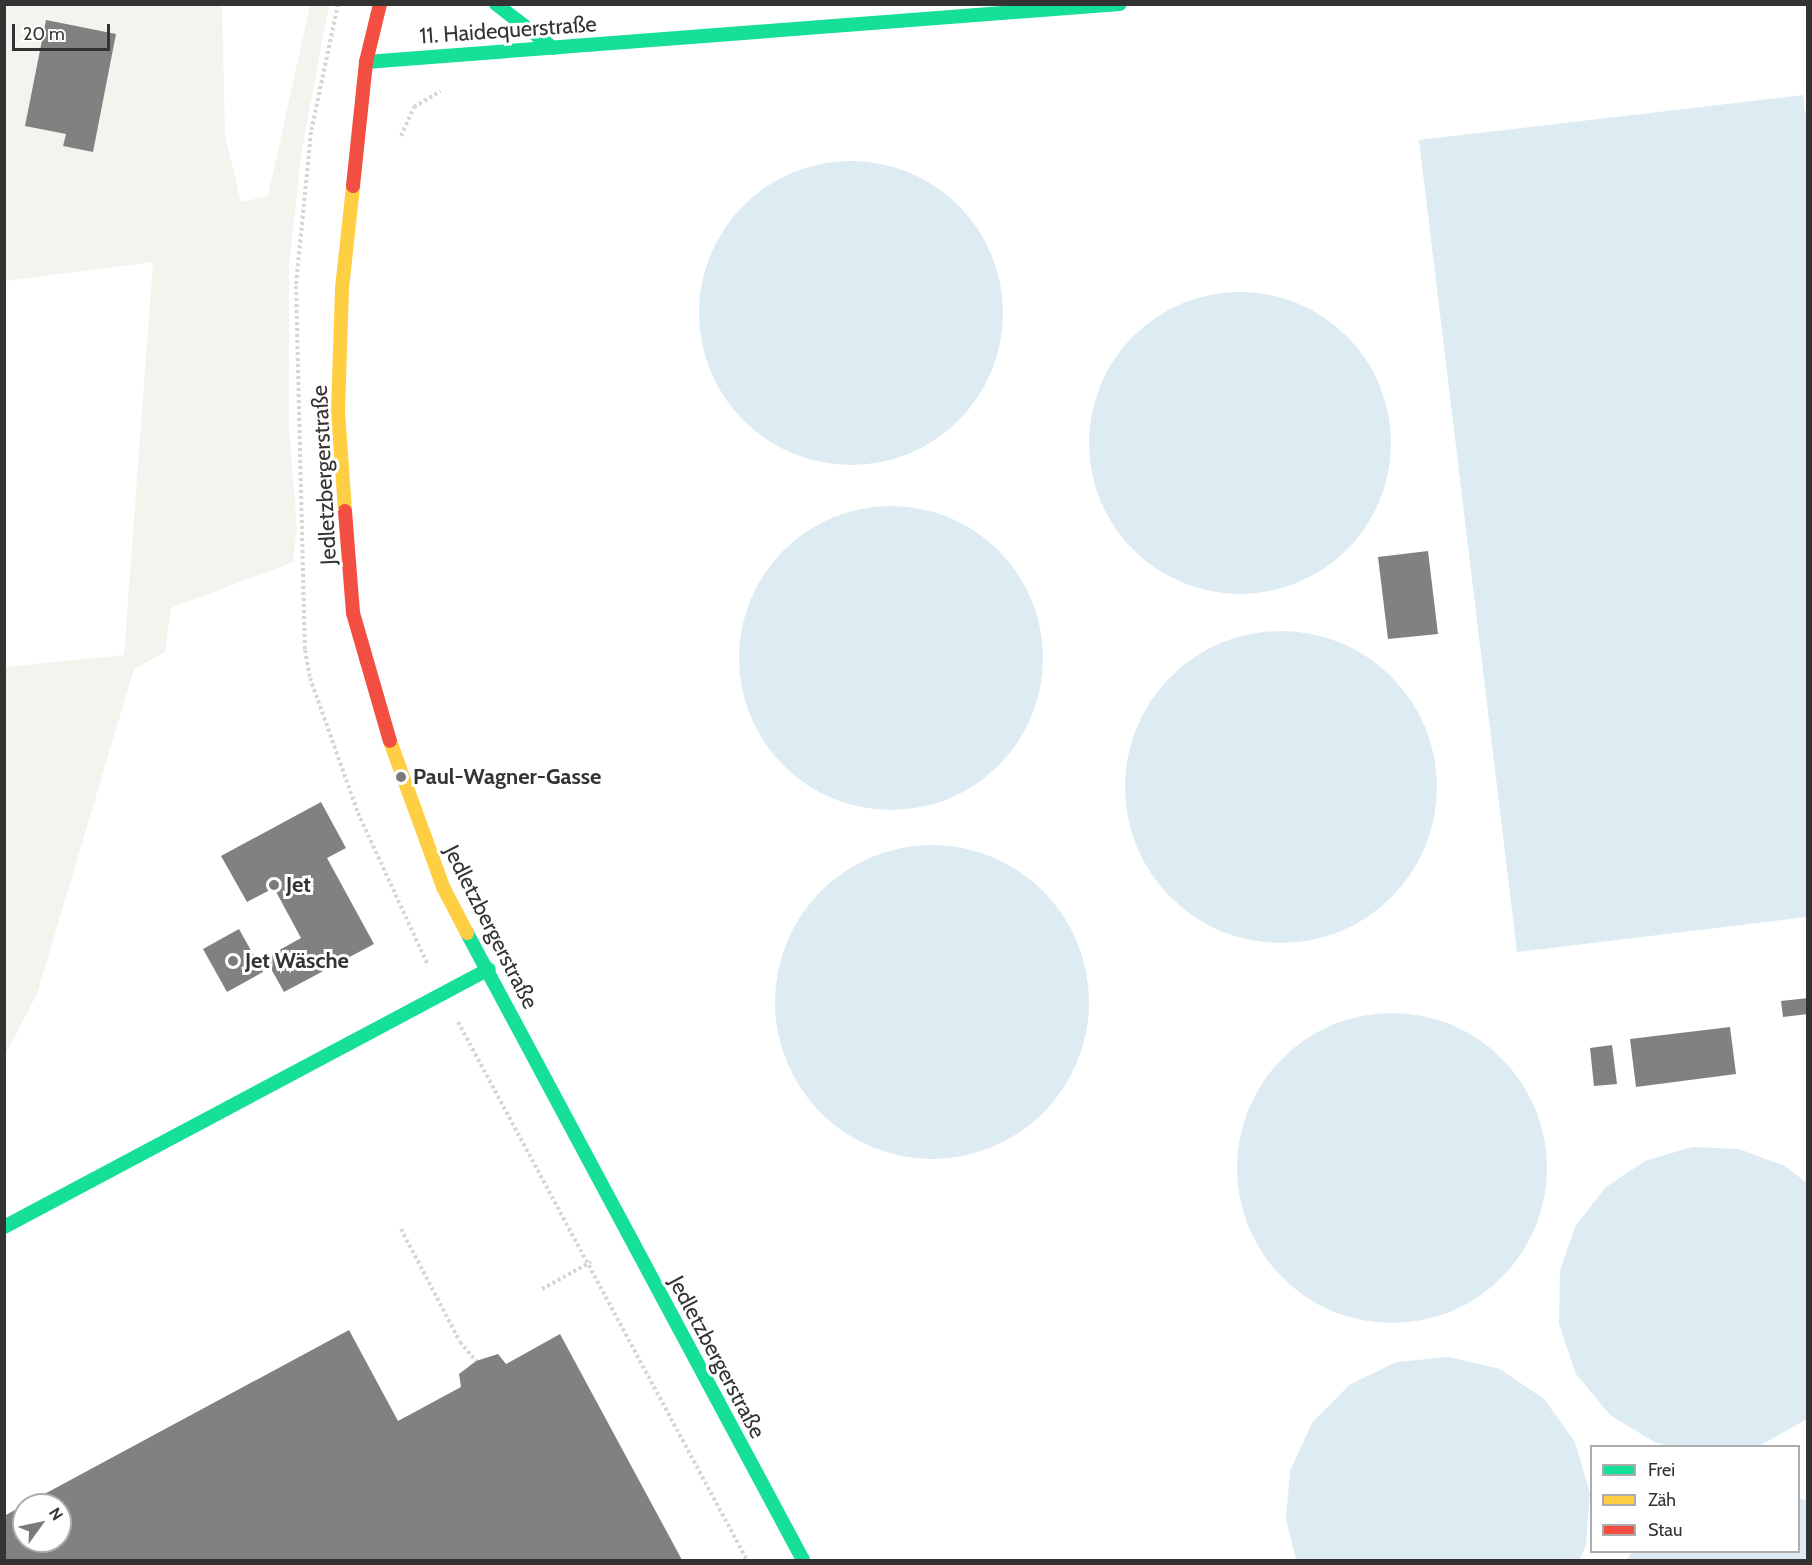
<!DOCTYPE html>
<html>
<head>
<meta charset="utf-8">
<style>
  body { margin:0 }
  #map { position:relative; width:1812px; height:1565px; overflow:hidden; background:#fff; font-family:Cabin,sans-serif }
  div>[style] { position:absolute }
  .green>* { inset:0; background:#f1f5ed }
  .water>* { inset:0; background:#ddebf3 }
  .round { border-radius:50% }
  .building>* { inset:0; background:#818181 }
  .path>* { height:4px; margin-top:-2px; transform-origin:0; background:repeating-linear-gradient(90deg,#d6d6d6 0 3px,transparent 0 6px) }
  .fast>* { height:14px; margin:-7px; padding:0 7px; transform-origin:7px; border-radius:7px; background:#16e098 }
  .slow>* { height:14px; margin:-7px; padding:0 7px; transform-origin:7px; border-radius:7px; background:#ffcf43 }
  .jam>* { height:14px; margin:-7px; padding:0 7px; transform-origin:7px; border-radius:7px; background:#f24e42 }
  .dots>* { width:16px; height:16px; translate:-50% -50%; box-sizing:border-box; border:3px solid #fff; border-radius:50% }
  span { translate:-50% -50%; white-space:nowrap; text-align:center; line-height:1.15; -webkit-text-stroke:6px #fff; paint-order:stroke }
  .street-label { font-size:22px; color:#333 }
  .poi-label { font-size:22px; color:#333; font-weight:700 }
  .left { translate:0 -50%; text-align:left }
  .frame { position:absolute; inset:0; border:6px solid #333; pointer-events:none }
  .legend { position:absolute; left:1590px; top:1445px; width:210px; height:108px; box-sizing:border-box; background:#fff; border:2px solid #adadad; margin:0; padding:8px 10px; list-style:none; font-size:18px; color:#333 }
  .legend li { display:flex; align-items:center; gap:12px; height:30px }
  .legend b { width:30px; border:2px solid #adadad }
  .north { position:absolute; left:12px; top:1493px; width:60px; height:60px; box-sizing:border-box; background:#fff; border:2px solid #adadad; border-radius:50%; rotate:57deg; font-size:16px; font-weight:700; line-height:24px; text-align:center; color:#333 }
  .north::after { content:''; display:block; margin:auto; width:21px; height:27px; background:#7a7a7a; clip-path:polygon(50% 0,100% 100%,50% 72%,0 100%) }
  .scale { position:absolute; left:12px; top:24px; width:98px; height:27px; box-sizing:border-box; border:3px solid #333; border-top:0; padding-left:8px; font-size:18px; line-height:21px; white-space:nowrap; color:#333; -webkit-text-stroke:4px #fff; paint-order:stroke }
</style>
</head>
<body>
<div id="map">
  <div class="green">
    <div style="clip-path:polygon(5px 5px,222px 5px,225px 135px,241px 202px,268px 196px,310px 5px,329px 5px,301px 155px,289px 266px,289px 429px,297px 527px,293px 562px,171px 608px,165px 652px,134px 669px,37px 994px,5px 1055px,5px 667px,124px 655px,153px 262px,5px 281px)"></div>
  </div>
  <div class="water">
    <div style="clip-path:polygon(1803px 95px,1808px 136px,1807px 917px,1517px 952px,1419px 140px)"></div>
    <div class="round" style="left:699px;top:161px;width:304px;height:304px"></div>
    <div class="round" style="left:1089px;top:292px;width:302px;height:302px"></div>
    <div class="round" style="left:739px;top:506px;width:304px;height:304px"></div>
    <div class="round" style="left:1125px;top:631px;width:312px;height:312px"></div>
    <div class="round" style="left:775px;top:845px;width:314px;height:314px"></div>
    <div class="round" style="left:1237px;top:1013px;width:310px;height:310px"></div>
    <div style="clip-path:polygon(1692px 1147px,1739px 1149px,1785px 1166px,1807px 1183px,1807px 1419px,1761px 1445px,1673px 1446px,1656px 1443px,1610px 1415px,1576px 1374px,1559px 1324px,1560px 1270px,1576px 1225px,1606px 1187px,1645px 1161px)"></div>
    <div style="clip-path:polygon(1449px 1357px,1500px 1369px,1544px 1399px,1575px 1442px,1590px 1493px,1586px 1545px,1580px 1560px,1296px 1560px,1286px 1519px,1290px 1471px,1312px 1423px,1349px 1385px,1396px 1362px)"></div>
    <div style="clip-path:polygon(1799px 1498px,1807px 1501px,1807px 1560px,1626px 1560px,1632px 1552px,1798px 1552px)"></div>
  </div>
  <div class="building">
    <div style="clip-path:polygon(46px 20px,116px 34px,93px 152px,63px 146px,66px 134px,25px 126px)"></div>
    <div style="clip-path:polygon(1428px 551px,1438px 634px,1388px 639px,1378px 557px)"></div>
    <div style="clip-path:polygon(321px 802px,346px 848px,327px 858px,374px 944px,284px 992px,265px 958px,301px 938px,274px 888px,247px 902px,221px 856px)"></div>
    <div style="clip-path:polygon(239px 929px,263px 972px,227px 992px,203px 949px)"></div>
    <div style="clip-path:polygon(1808px 998px,1808px 1014px,1783px 1017px,1781px 1001px)"></div>
    <div style="clip-path:polygon(1730px 1027px,1736px 1074px,1636px 1087px,1630px 1039px)"></div>
    <div style="clip-path:polygon(1612px 1045px,1617px 1084px,1594px 1086px,1590px 1048px)"></div>
    <div style="clip-path:polygon(349px 1330px,398px 1421px,461px 1387px,459px 1374px,476px 1361px,498px 1354px,506px 1364px,560px 1334px,682px 1560px,4px 1560px,4px 1516px,24px 1505px,24px 1541px,60px 1541px,60px 1505px,24px 1505px)"></div>
  </div>
  <div class="path">
    <div style="left:338px;top:4px;width:131px;rotate:101.9deg"></div>
    <div style="left:311px;top:132px;width:155px;rotate:95.6deg"></div>
    <div style="left:296px;top:286px;width:364px;rotate:88.6deg"></div>
    <div style="left:305px;top:650px;width:28px;rotate:80deg"></div>
    <div style="left:310px;top:678px;width:143px;rotate:70.4deg"></div>
    <div style="left:358px;top:813px;width:167px;rotate:65.3deg"></div>
    <div style="left:1526px;top:4px;width:2px;rotate:63deg"></div>
    <div style="left:401px;top:136px;width:32px;rotate:-66deg"></div>
    <div style="left:414px;top:107px;width:31px;rotate:-31deg"></div>
    <div style="left:458px;top:1022px;width:611px;rotate:61.76deg"></div>
    <div style="left:401px;top:1229px;width:127px;rotate:62.4deg"></div>
    <div style="left:460px;top:1342px;width:25px;rotate:50deg"></div>
    <div style="left:542px;top:1289px;width:56px;rotate:-28.9deg"></div>
  </div>
  <div class="fast">
    <div style="left:496px;top:4px;width:72px;rotate:37.7deg"></div>
    <div style="left:366px;top:62px;width:756px;rotate:-4.4deg"></div>
    <div style="left:467px;top:933px;width:711px;rotate:61.81deg"></div>
    <div style="left:4px;top:1227px;width:549px;rotate:-28.01deg"></div>
  </div>
  <div class="slow">
    <div style="left:345px;top:511px;width:101px;rotate:-94deg"></div>
    <div style="left:338px;top:410px;width:122px;rotate:-88.1deg"></div>
    <div style="left:342px;top:288px;width:103px;rotate:-83.8deg"></div>
    <div style="left:390px;top:741px;width:155px;rotate:70deg"></div>
    <div style="left:443px;top:887px;width:52px;rotate:62.4deg"></div>
  </div>
  <div class="jam">
    <div style="left:353px;top:186px;width:125px;rotate:-84deg"></div>
    <div style="left:366px;top:62px;width:60px;rotate:-76.4deg"></div>
    <div style="left:345px;top:511px;width:102px;rotate:85.5deg"></div>
    <div style="left:353px;top:613px;width:133px;rotate:73.9deg"></div>
  </div>
  <div class="dots">
    <div style="left:401px;top:777px;background:#7a7a7a"></div>
    <div style="left:274px;top:885px;background:#7a7a7a"></div>
    <div style="left:233px;top:961px;background:#7a7a7a"></div>
  </div>
  <div class="street-label">
    <span style="left:508px;top:30px;rotate:-4deg">11. Haidequerstraße</span>
    <span style="left:324px;top:475px;rotate:-93deg">Jedletzbergerstraße</span>
    <span style="left:491px;top:927px;rotate:63deg">Jedletzbergerstraße</span>
    <span style="left:717px;top:1357px;rotate:62deg">Jedletzbergerstraße</span>
  </div>
  <div class="poi-label">
    <span class="left" style="left:413px;top:777px">Paul-Wagner-Gasse</span>
    <span class="left" style="left:286px;top:885px">Jet</span>
    <span class="left" style="left:245px;top:961px">Jet Wäsche</span>
  </div>
  <div class="frame"></div>
  <ul class="legend">
  <li><b style="height:8px;background:#16e098"></b>Frei</li>
  <li><b style="height:8px;background:#ffcf43"></b>Zäh</li>
  <li><b style="height:8px;background:#f24e42"></b>Stau</li>
  </ul>
  <div class="north">N</div>
  <div class="scale">20 m</div>
</div>
</body>
</html>
